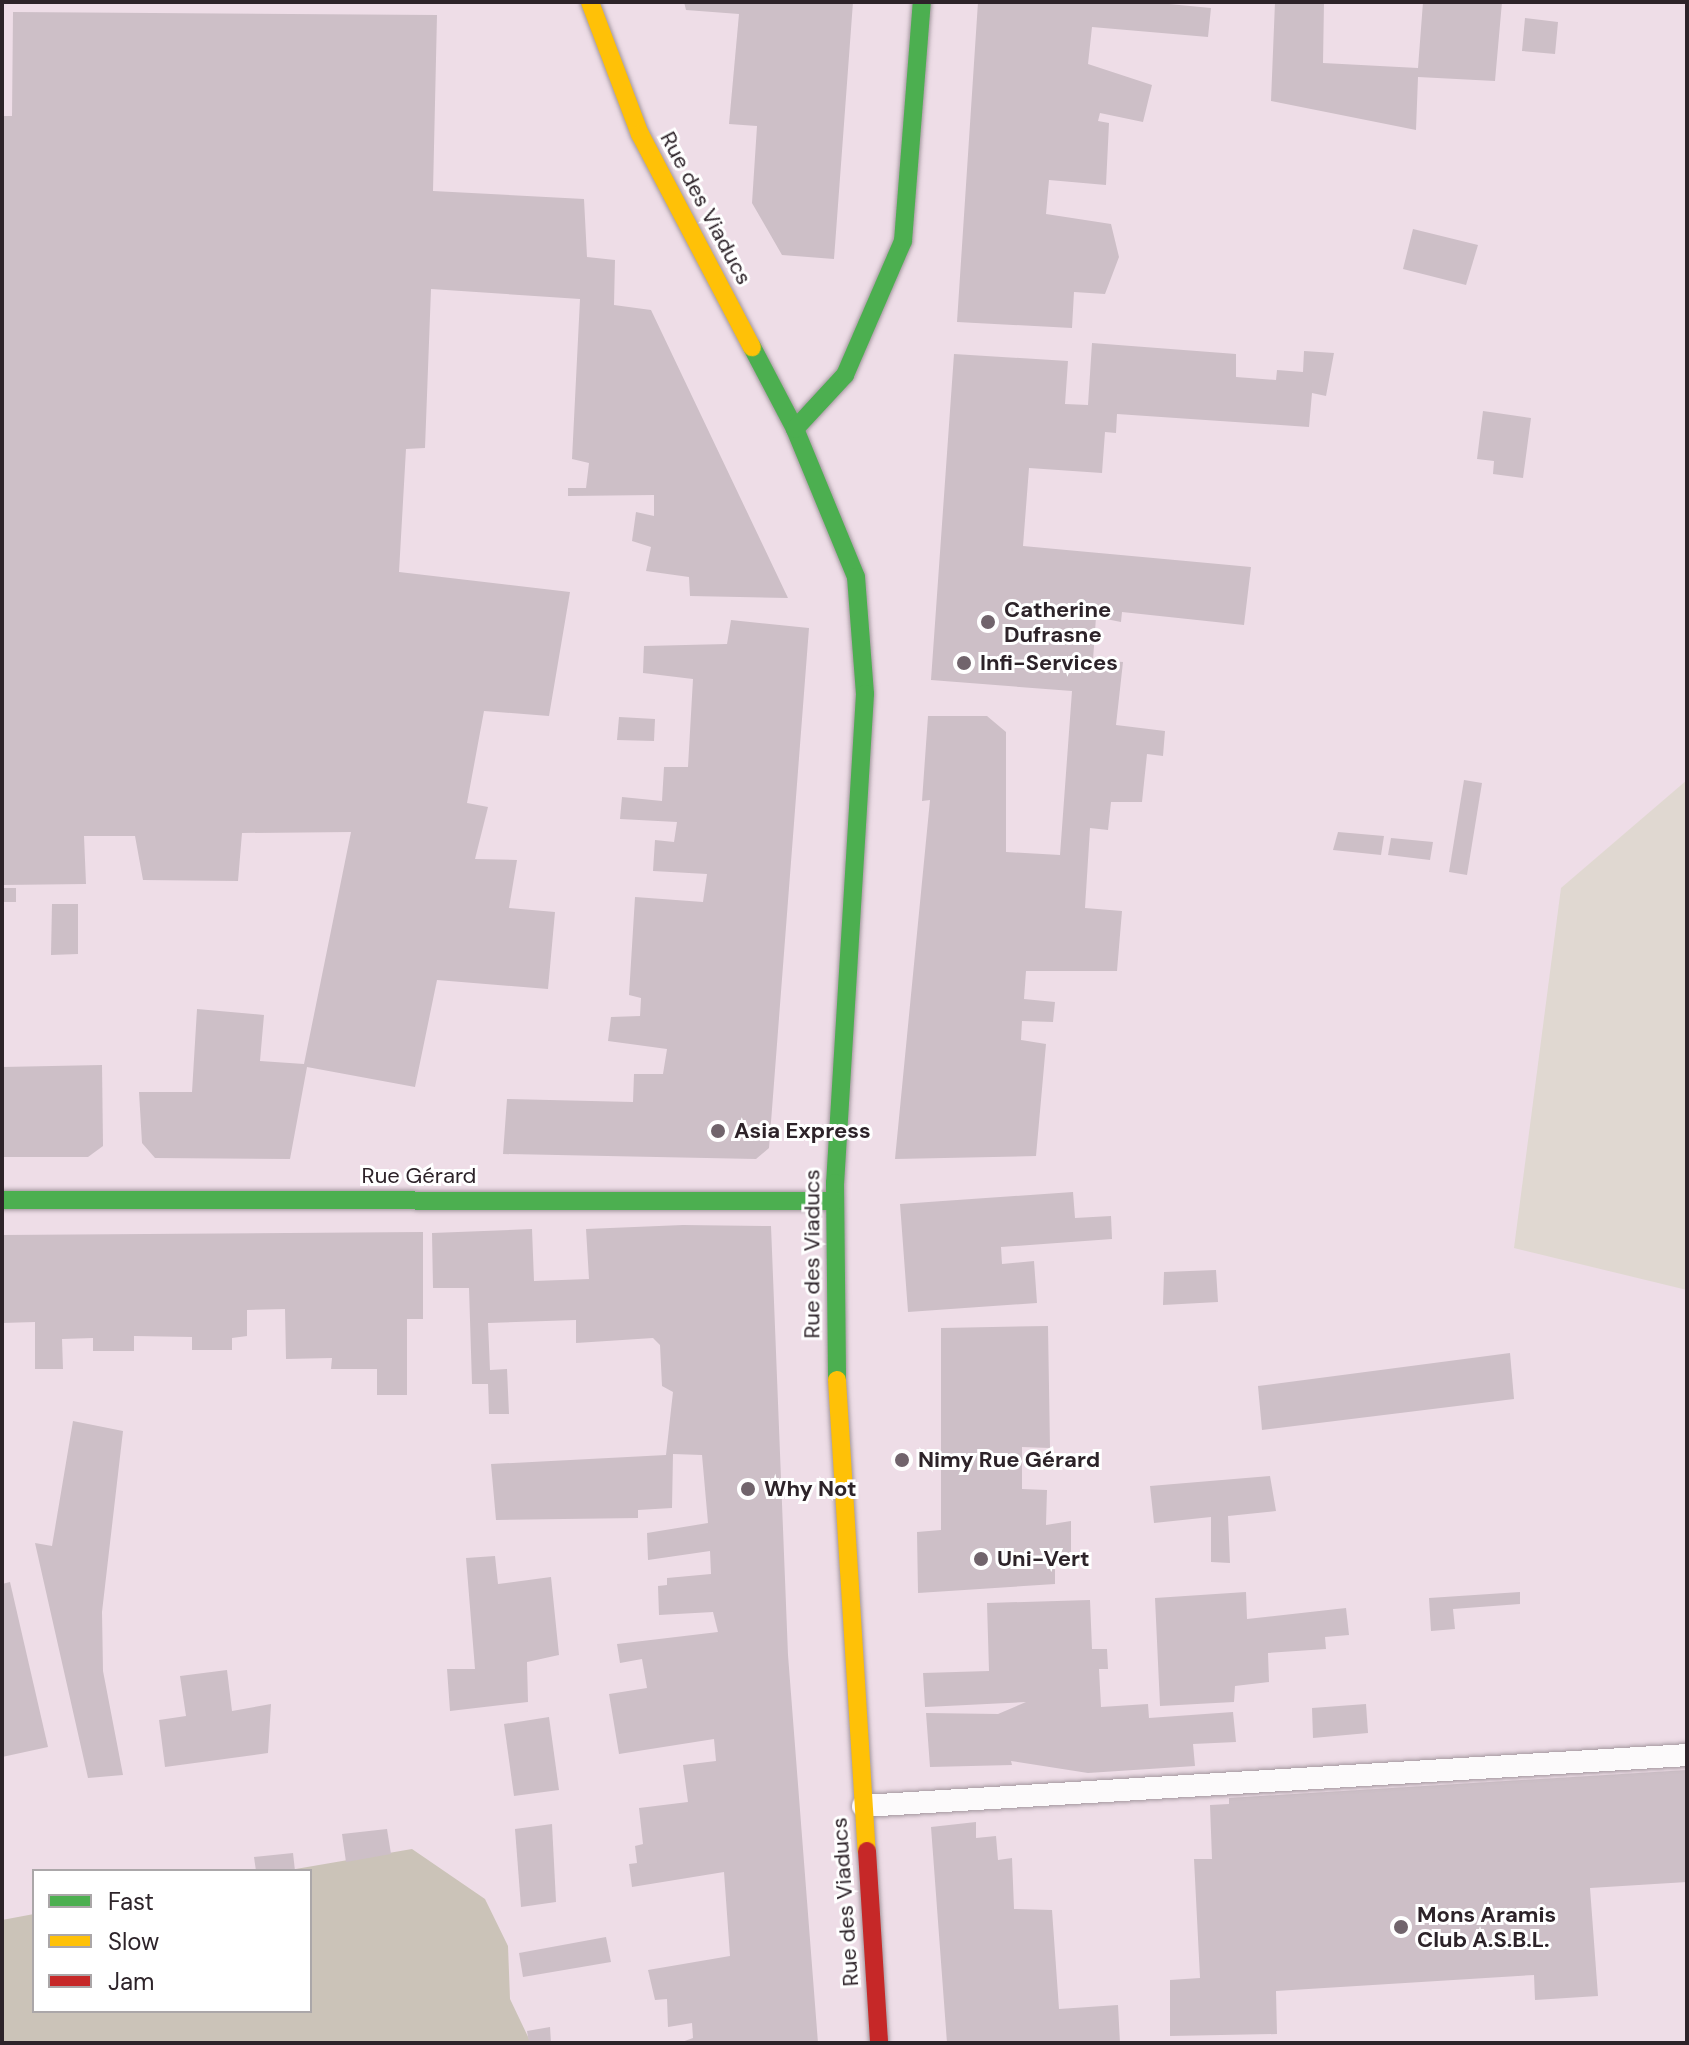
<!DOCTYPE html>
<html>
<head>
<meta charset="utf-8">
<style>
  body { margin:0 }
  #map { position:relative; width:1689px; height:2045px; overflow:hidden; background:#eedde7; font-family:"DM Sans",sans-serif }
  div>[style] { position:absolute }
  .green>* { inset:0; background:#e0d8d1 }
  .forest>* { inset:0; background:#cbc3b8 }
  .building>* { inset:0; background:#cdbfc7 }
  .roads { filter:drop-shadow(0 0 2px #a3979e) drop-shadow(0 0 2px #a3979e) }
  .lane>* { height:22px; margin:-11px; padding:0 11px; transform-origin:11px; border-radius:11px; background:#fcfafb }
  .fast>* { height:18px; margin:-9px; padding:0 9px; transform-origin:9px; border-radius:9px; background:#4caf50 }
  .slow>* { height:18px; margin:-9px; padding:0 9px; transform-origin:9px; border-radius:9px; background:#ffc107 }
  .jam>* { height:18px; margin:-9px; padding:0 9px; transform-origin:9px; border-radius:9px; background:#c62828 }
  .dots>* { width:22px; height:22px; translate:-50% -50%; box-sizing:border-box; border:4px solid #fff; border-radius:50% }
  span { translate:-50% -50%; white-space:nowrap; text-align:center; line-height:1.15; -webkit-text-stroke:6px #fff; paint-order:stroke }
  .street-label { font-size:22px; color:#2d2329 }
  .poi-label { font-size:22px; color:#2d2329; font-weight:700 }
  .left { translate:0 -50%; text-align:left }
  .frame { position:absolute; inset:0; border:4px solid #2d2329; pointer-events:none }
  .legend { position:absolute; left:32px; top:1869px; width:280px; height:144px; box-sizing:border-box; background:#fff; border:2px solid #aba7a9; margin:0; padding:10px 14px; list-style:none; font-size:24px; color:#2d2329 }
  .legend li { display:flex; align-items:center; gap:16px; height:40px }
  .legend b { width:40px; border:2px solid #aba7a9 }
</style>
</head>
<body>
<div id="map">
  <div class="green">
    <div style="clip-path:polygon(1687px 780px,1687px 1290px,1514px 1248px,1561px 888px)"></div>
  </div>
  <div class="forest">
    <div style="clip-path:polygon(412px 1849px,485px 1899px,508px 1946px,510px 1999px,531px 2043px,2px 2043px,2px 1920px,34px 1914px,34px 2011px,310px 2011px,310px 1871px,284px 1871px)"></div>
  </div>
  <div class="building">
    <div style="clip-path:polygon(684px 2px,853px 2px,834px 259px,782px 255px,752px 203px,757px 126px,729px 124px,739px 14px,686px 10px)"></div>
    <div style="clip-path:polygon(978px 2px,1148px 2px,1211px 8px,1208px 37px,1092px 27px,1088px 64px,1152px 85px,1143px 122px,1100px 113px,1098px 121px,1109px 123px,1106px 185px,1049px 180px,1046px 214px,1111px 224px,1119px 257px,1105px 294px,1074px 292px,1072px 328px,957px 322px)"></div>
    <div style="clip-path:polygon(1275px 2px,1324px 2px,1323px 63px,1418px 68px,1423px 2px,1502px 2px,1495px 81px,1418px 77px,1416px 130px,1271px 101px)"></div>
    <div style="clip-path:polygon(13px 12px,437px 15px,433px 191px,584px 199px,587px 257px,615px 260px,614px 305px,651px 310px,788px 598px,690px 596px,689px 577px,646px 571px,651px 547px,632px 541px,636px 512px,654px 516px,654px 495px,568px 496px,568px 488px,586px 488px,589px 463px,572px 459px,580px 299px,431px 289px,425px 448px,406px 449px,399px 572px,570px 592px,549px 716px,484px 711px,467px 803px,488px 807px,475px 859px,517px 860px,509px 908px,555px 912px,548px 989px,437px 980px,415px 1087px,307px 1067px,290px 1159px,155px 1158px,142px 1143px,139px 1092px,192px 1092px,197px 1009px,264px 1015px,260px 1061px,304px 1064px,351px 832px,242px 833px,238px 881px,143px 880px,135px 836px,84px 836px,86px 884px,2px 885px,2px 116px,12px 116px)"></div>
    <div style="clip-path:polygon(1525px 18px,1558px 22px,1555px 54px,1522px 51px)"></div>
    <div style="clip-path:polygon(1413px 229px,1478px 245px,1466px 285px,1403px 269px)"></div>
    <div style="clip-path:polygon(1092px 343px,1236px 354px,1236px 377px,1276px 380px,1277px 370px,1303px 372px,1304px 351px,1334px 353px,1326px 396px,1312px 393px,1309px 427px,1117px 414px,1116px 433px,1105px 432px,1102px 473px,1029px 468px,1023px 546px,1251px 567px,1244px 625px,1122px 612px,1121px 622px,1096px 617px,1093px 660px,1123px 662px,1116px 725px,1165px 731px,1163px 756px,1147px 754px,1142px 802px,1111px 802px,1108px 830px,1090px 828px,1085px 908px,1122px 911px,1117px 971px,1026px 971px,1024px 999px,1055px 1002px,1053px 1022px,1022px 1021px,1021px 1040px,1046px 1044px,1036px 1156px,895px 1159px,930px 800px,922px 801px,928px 716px,987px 716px,1006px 732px,1006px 852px,1060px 855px,1072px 691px,931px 680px,954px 354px,1068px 361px,1065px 404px,1088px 405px)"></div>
    <div style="clip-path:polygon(1483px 411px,1531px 418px,1523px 478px,1493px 474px,1494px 461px,1477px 459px)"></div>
    <div style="clip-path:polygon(731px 620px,809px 628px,769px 1148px,756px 1159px,503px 1154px,507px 1099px,633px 1102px,634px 1074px,663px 1074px,667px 1049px,608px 1041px,611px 1017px,640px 1016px,641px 998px,629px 995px,635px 897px,703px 902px,707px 874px,653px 871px,655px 840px,674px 842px,677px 822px,620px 819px,622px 797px,662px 801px,664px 767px,688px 767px,693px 679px,643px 673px,644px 646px,727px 644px)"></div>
    <div style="clip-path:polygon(619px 717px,655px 719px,654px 741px,617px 740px)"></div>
    <div style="clip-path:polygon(1464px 780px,1482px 783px,1467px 875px,1449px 872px)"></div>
    <div style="clip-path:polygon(1338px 832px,1384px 836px,1381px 855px,1333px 850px)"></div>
    <div style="clip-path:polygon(1391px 838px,1433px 842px,1430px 860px,1388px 855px)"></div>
    <div style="clip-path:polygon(2px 888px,16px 888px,16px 902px,2px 902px)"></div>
    <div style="clip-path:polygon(52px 904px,78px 904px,78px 954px,51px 955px)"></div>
    <div style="clip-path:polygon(102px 1065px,103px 1146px,88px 1157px,2px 1157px,2px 1067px)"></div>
    <div style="clip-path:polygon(1073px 1192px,1075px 1218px,1111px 1216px,1112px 1239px,1001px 1247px,1002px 1264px,1034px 1261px,1037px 1303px,908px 1312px,900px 1204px)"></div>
    <div style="clip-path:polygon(683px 1225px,771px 1226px,788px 1655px,818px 2043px,679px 2043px,693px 2038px,692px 2023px,668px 2027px,667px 1999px,655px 2000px,648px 1970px,730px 1956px,724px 1872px,632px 1887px,629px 1864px,637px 1863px,635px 1846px,643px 1844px,639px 1808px,688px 1802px,683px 1765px,716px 1761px,714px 1739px,619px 1754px,609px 1694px,647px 1688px,642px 1659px,620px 1663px,617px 1644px,718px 1632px,713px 1612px,659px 1615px,658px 1586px,667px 1585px,667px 1578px,711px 1574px,710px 1551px,648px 1560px,647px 1533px,708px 1523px,702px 1455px,673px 1454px,672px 1508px,638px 1510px,638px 1518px,496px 1520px,491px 1464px,666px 1455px,673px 1392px,662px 1386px,660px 1345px,653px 1338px,576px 1343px,576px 1320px,488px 1323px,490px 1370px,507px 1369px,509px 1414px,489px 1414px,488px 1384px,472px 1384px,469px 1288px,433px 1288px,432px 1233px,532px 1229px,534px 1281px,589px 1279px,586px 1229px)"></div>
    <div style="clip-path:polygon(423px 1232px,423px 1319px,407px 1319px,407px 1395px,377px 1395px,377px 1369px,331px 1369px,332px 1358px,286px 1359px,285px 1309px,247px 1310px,247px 1336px,232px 1338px,232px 1350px,192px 1350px,192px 1337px,134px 1336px,134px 1351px,93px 1351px,93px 1338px,62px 1339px,63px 1369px,35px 1369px,35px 1322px,2px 1323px,2px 1235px)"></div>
    <div style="clip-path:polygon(1216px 1270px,1218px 1302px,1163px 1305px,1164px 1272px)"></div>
    <div style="clip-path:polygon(1048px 1326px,1050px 1448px,1022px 1447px,1022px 1489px,1047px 1490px,1046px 1525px,1071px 1521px,1071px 1557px,1055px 1557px,1055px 1584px,918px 1593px,917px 1532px,941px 1530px,941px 1328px)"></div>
    <div style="clip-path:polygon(1510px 1353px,1514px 1399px,1262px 1430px,1258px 1386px)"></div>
    <div style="clip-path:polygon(73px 1421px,123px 1431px,102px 1612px,103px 1671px,123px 1775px,88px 1778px,35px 1543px,52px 1546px)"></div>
    <div style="clip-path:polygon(1270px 1476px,1276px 1511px,1228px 1516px,1230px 1563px,1211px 1562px,1211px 1517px,1154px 1523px,1150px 1486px)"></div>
    <div style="clip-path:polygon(495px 1556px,498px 1584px,551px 1577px,559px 1655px,527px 1662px,528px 1702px,450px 1711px,447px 1669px,475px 1669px,466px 1558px)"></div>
    <div style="clip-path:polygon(10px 1582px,48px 1747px,2px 1757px,2px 1584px)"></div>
    <div style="clip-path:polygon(1246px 1592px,1247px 1619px,1346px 1608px,1349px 1635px,1325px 1637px,1326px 1649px,1268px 1653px,1269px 1682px,1235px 1686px,1234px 1702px,1160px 1706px,1155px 1598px)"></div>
    <div style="clip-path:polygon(1520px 1592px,1520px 1604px,1453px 1609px,1455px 1629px,1431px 1631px,1429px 1598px)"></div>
    <div style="clip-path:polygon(1090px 1600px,1092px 1649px,1107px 1649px,1108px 1669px,1099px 1669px,1101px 1707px,1148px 1704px,1149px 1718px,1233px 1712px,1236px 1742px,1193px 1744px,1195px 1766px,1088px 1773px,1011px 1761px,1012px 1765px,930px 1767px,926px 1713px,998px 1714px,1026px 1702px,925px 1707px,923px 1673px,989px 1671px,987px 1603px)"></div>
    <div style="clip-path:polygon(227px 1670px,232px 1711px,271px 1704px,268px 1753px,165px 1767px,159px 1720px,186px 1716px,180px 1676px)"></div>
    <div style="clip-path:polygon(1366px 1704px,1368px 1733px,1313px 1738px,1312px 1708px)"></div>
    <div style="clip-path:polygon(549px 1717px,559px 1790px,514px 1796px,504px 1724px)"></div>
    <div style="clip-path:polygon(1687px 1770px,1687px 1882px,1590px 1888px,1598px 1996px,1535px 2000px,1534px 1975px,1276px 1991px,1277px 2034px,1170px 2036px,1170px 1980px,1200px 1978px,1194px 1859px,1212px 1859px,1210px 1805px,1229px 1804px,1229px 1798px)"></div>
    <div style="clip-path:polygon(976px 1822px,976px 1838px,996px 1836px,998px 1860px,1012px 1858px,1014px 1909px,1052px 1910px,1059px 2009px,1118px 2005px,1120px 2043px,947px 2043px,931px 1827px)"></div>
    <div style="clip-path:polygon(552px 1824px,556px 1902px,521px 1907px,515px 1829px)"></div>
    <div style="clip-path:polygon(387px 1829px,391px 1854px,346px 1862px,342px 1834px)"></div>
    <div style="clip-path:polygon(293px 1853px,295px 1871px,256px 1871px,254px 1857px)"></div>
    <div style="clip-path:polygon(606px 1937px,611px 1962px,523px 1977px,519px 1953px)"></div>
    <div style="clip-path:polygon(550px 2027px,551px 2043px,529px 2043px,527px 2031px)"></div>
  </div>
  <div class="roads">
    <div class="lane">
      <div style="left:863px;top:1806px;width:826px;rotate:-3.54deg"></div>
    </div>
    <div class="fast">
      <div style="left:752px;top:347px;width:93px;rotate:62.3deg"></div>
      <div style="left:795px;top:429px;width:160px;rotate:67.6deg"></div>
      <div style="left:856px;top:577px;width:117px;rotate:85.6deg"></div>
      <div style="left:865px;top:694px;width:490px;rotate:93.5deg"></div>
      <div style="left:835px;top:1183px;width:197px;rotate:89.4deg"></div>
      <div style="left:795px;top:429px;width:74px;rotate:-47.2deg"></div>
      <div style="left:845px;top:375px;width:146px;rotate:-66.6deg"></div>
      <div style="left:903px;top:241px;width:240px;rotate:-85.5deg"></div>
      <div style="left:2px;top:1200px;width:833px;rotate:0.07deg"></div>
    </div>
    <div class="slow">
      <div style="left:590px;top:2px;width:141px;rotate:69.3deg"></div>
      <div style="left:640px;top:134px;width:241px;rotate:62.3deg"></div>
      <div style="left:837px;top:1380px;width:472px;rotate:86.4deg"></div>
    </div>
    <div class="jam">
      <div style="left:867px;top:1851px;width:192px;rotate:86.4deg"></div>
    </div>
  </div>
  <div class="dots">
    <div style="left:988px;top:622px;background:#71646c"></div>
    <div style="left:964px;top:663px;background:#71646c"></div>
    <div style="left:718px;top:1131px;background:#71646c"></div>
    <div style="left:902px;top:1460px;background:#71646c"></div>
    <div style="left:748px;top:1489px;background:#71646c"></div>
    <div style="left:981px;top:1559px;background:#71646c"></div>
    <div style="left:1401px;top:1927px;background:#71646c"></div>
  </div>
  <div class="street-label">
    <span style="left:706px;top:208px;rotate:62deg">Rue des Viaducs</span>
    <span style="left:419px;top:1176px">Rue Gérard</span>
    <span style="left:812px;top:1254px;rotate:-90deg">Rue des Viaducs</span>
    <span style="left:845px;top:1902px;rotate:-94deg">Rue des Viaducs</span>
  </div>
  <div class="poi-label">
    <span class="left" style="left:1004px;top:622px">Catherine<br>Dufrasne</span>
    <span class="left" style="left:980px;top:663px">Infi-Services</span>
    <span class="left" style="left:734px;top:1131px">Asia Express</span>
    <span class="left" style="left:918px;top:1460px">Nimy Rue Gérard</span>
    <span class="left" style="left:764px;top:1489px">Why Not</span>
    <span class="left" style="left:997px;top:1559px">Uni-Vert</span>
    <span class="left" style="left:1417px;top:1927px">Mons Aramis<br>Club A.S.B.L.</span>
  </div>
  <div class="frame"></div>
  <ul class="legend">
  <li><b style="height:10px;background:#4caf50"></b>Fast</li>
  <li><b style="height:10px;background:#ffc107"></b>Slow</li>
  <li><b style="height:10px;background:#c62828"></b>Jam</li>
  </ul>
</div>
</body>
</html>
